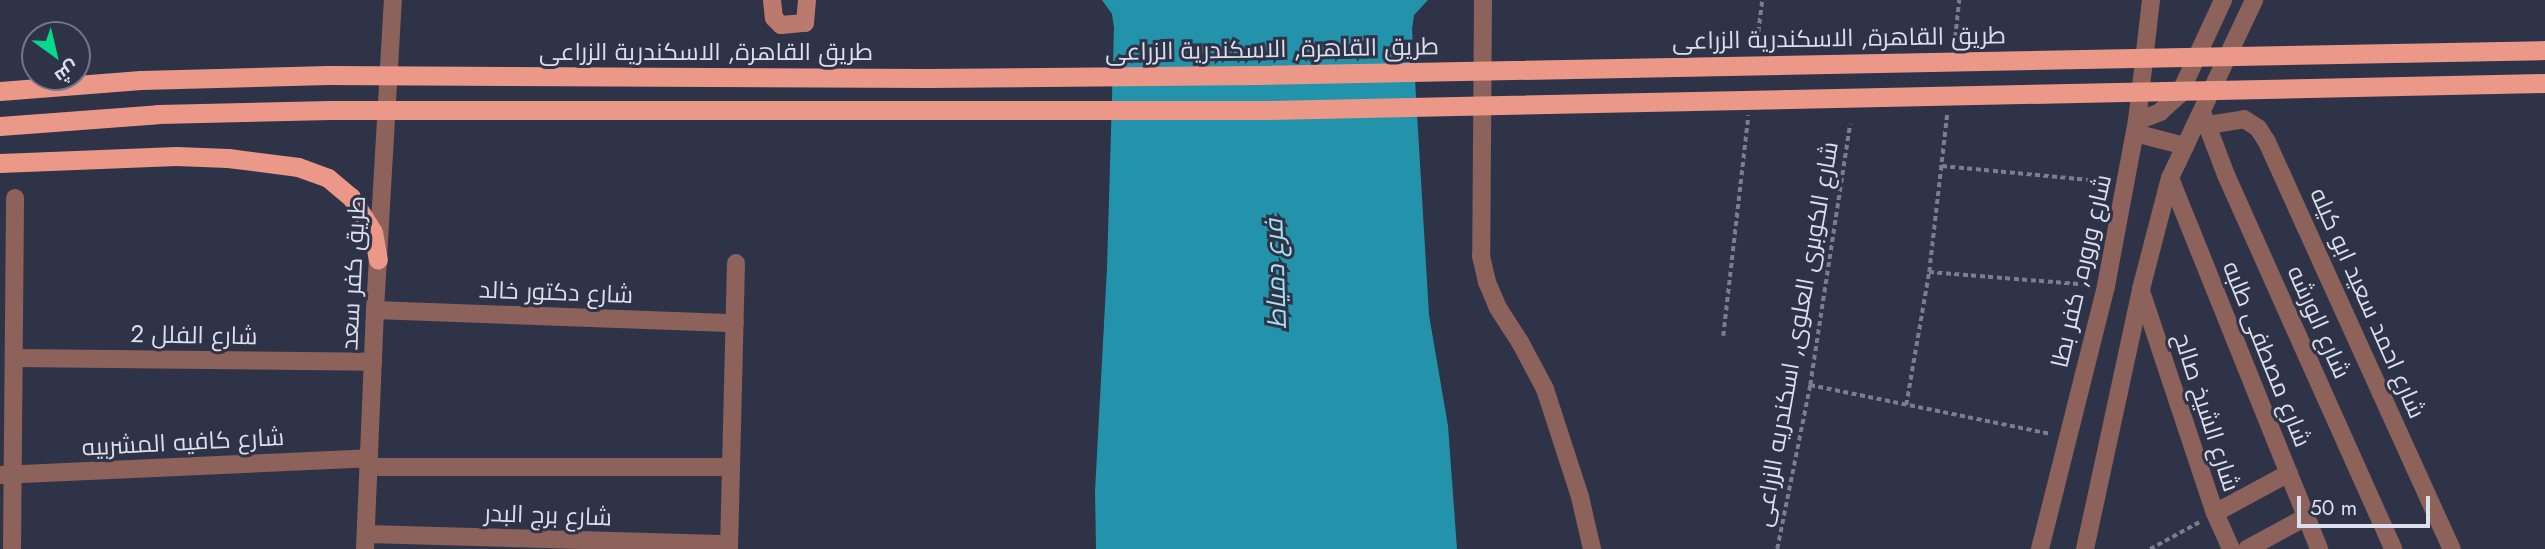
<!DOCTYPE html>
<html>
<head>
<meta charset="utf-8">
<style>
  body { margin:0 }
  #map { position:relative; width:2545px; height:549px; overflow:hidden; background:#2f3348; font-family:Jost,Cairo,sans-serif }
  div>[style] { position:absolute }
  .water>* { inset:0; background:#2393ac }
  .path>* { height:3.5px; margin-top:-1.75px; transform-origin:0; background:repeating-linear-gradient(90deg,#7a7e8f 0 5px,transparent 0 8.5px) }
  .minor>* { height:18px; margin:-9px; padding:0 9px; transform-origin:9px; border-radius:9px; background:#8c625a }
  .tertiary>* { height:18px; margin:-9px; padding:0 9px; transform-origin:9px; border-radius:9px; background:#8c625a }
  .secondary>* { height:18px; margin:-9px; padding:0 9px; transform-origin:9px; border-radius:9px; background:#bc7a6e }
  .trunk>* { height:19px; margin:-9.5px; padding:0 9.5px; transform-origin:9.5px; border-radius:9.5px; background:#ec9889 }
  .trunk-bridge>* { height:19px; margin:-9.5px; padding:0 9.5px; transform-origin:9.5px; border-radius:9.5px; background:#ec9889 }
  span { translate:-50% -50%; white-space:nowrap; text-align:center; line-height:1.15; -webkit-text-stroke:6px #2f3348; paint-order:stroke }
  .street-label { font-size:24px; color:#dcdfec }
  .water-label { font-size:26px; color:#a9e3f3; font-style:italic }
  .north { position:absolute; left:21px; top:21px; width:70px; height:70px; box-sizing:border-box; background:#2f3348; border:2px solid #74788a; border-radius:50%; rotate:146deg; font-size:19px; font-weight:700; line-height:28px; text-align:center; color:#dcdfec }
  .north::after { content:''; display:block; margin:auto; width:24px; height:32px; background:#05d98b; clip-path:polygon(50% 0,100% 100%,50% 72%,0 100%) }
  .scale { position:absolute; left:2297px; top:496px; width:133px; height:32px; box-sizing:border-box; border:4px solid #dcdfec; border-top:0; padding-left:9px; font-size:21px; line-height:24px; white-space:nowrap; color:#dcdfec; -webkit-text-stroke:5px #2f3348; paint-order:stroke }
</style>
</head>
<body>
<div id="map">
  <div class="water">
    <div style="clip-path:polygon(1102px 0,1428px 0,1414px 15px,1412px 29px,1429px 315px,1448px 426px,1457px 549px,1096px 549px,1095px 491px,1107px 268px,1114px 28px,1112px 14px)"></div>
  </div>
  <div class="path">
    <div style="left:1954px;top:46px;width:46px;rotate:-83.8deg"></div>
    <div style="left:1756px;top:49px;width:49px;rotate:-83deg"></div>
    <div style="left:1942px;top:166px;width:169px;rotate:5.4deg"></div>
    <div style="left:1929px;top:272px;width:162px;rotate:4.6deg"></div>
    <div style="left:1723px;top:336px;width:222px;rotate:-83.5deg"></div>
    <div style="left:1810px;top:385px;width:246px;rotate:11.5deg"></div>
    <div style="left:1906px;top:405px;width:135px;rotate:-80.2deg"></div>
    <div style="left:1929px;top:272px;width:160px;rotate:-83.5deg"></div>
    <div style="left:1777px;top:549px;width:167px;rotate:-78.6deg"></div>
    <div style="left:1810px;top:385px;width:264px;rotate:-81.3deg"></div>
    <div style="left:2150px;top:549px;width:57px;rotate:-28.4deg"></div>
  </div>
  <div class="minor">
    <div style="left:1483px;top:0;width:256px;rotate:90.4deg"></div>
    <div style="left:1481px;top:256px;width:27px;rotate:77deg"></div>
    <div style="left:1487px;top:282px;width:28px;rotate:67deg"></div>
    <div style="left:1498px;top:308px;width:40px;rotate:57.1deg"></div>
    <div style="left:1520px;top:342px;width:53px;rotate:62deg"></div>
    <div style="left:1545px;top:389px;width:114px;rotate:72deg"></div>
    <div style="left:1580px;top:497px;width:53px;rotate:77deg"></div>
    <div style="left:2204px;top:117px;width:62px;rotate:69.2deg"></div>
    <div style="left:2226px;top:175px;width:410px;rotate:65.9deg"></div>
    <div style="left:2137px;top:121px;width:25px;rotate:-21deg"></div>
    <div style="left:2160px;top:112px;width:25px;rotate:-42deg"></div>
    <div style="left:2179px;top:95px;width:105px;rotate:-65.1deg"></div>
    <div style="left:2208px;top:125px;width:36px;rotate:-9deg"></div>
    <div style="left:2244px;top:119px;width:17px;rotate:33deg"></div>
    <div style="left:2258px;top:128px;width:17px;rotate:57deg"></div>
    <div style="left:2267px;top:142px;width:447px;rotate:65.6deg"></div>
    <div style="left:2170px;top:178px;width:400px;rotate:68.1deg"></div>
    <div style="left:2141px;top:291px;width:234px;rotate:71.6deg"></div>
    <div style="left:2215px;top:513px;width:39px;rotate:66deg"></div>
    <div style="left:375px;top:310px;width:360px;rotate:2.1deg"></div>
    <div style="left:15px;top:358px;width:358px;rotate:0.6deg"></div>
    <div style="left:368px;top:467px;width:363px"></div>
    <div style="left:0;top:475px;width:369px;rotate:-2.6deg"></div>
    <div style="left:2215px;top:513px;width:84px;rotate:-28.4deg"></div>
    <div style="left:366px;top:534px;width:363px;rotate:1.6deg"></div>
    <div style="left:12px;top:549px;width:351px;rotate:-89.5deg"></div>
    <div style="left:729px;top:549px;width:286px;rotate:-88.6deg"></div>
    <div style="left:2085px;top:549px;width:266px;rotate:-77.8deg"></div>
    <div style="left:2141px;top:289px;width:115px;rotate:-75.4deg"></div>
    <div style="left:2170px;top:178px;width:197px;rotate:-64.7deg"></div>
    <div style="left:2247px;top:549px;width:67px;rotate:-28.5deg"></div>
  </div>
  <div class="tertiary">
    <div style="left:2135px;top:133px;width:52px;rotate:14.6deg"></div>
    <div style="left:365px;top:549px;width:239px;rotate:-87.6deg"></div>
    <div style="left:375px;top:310px;width:311px;rotate:-86.7deg"></div>
    <div style="left:2040px;top:549px;width:271px;rotate:-75.9deg"></div>
    <div style="left:2106px;top:286px;width:168px;rotate:-79.4deg"></div>
    <div style="left:2137px;top:121px;width:122px;rotate:-83.4deg"></div>
  </div>
  <div class="secondary">
    <div style="left:772px;top:0;width:18px;rotate:84deg"></div>
    <div style="left:774px;top:18px;width:10px;rotate:45deg"></div>
    <div style="left:781px;top:25px;width:24px;rotate:-5deg"></div>
    <div style="left:805px;top:23px;width:23px;rotate:-85deg"></div>
  </div>
  <div class="trunk">
    <div style="left:0;top:91px;width:141px;rotate:-4.5deg"></div>
    <div style="left:141px;top:80px;width:187px;rotate:-1.5deg"></div>
    <div style="left:0;top:126px;width:158px;rotate:-4.3deg"></div>
    <div style="left:158px;top:114px;width:172px;rotate:-1.3deg"></div>
    <div style="left:0;top:163px;width:176px;rotate:-2.3deg"></div>
    <div style="left:176px;top:156px;width:52px;rotate:2.2deg"></div>
    <div style="left:228px;top:158px;width:71px;rotate:7.3deg"></div>
    <div style="left:298px;top:167px;width:32px;rotate:20deg"></div>
    <div style="left:328px;top:178px;width:30px;rotate:40deg"></div>
    <div style="left:351px;top:197px;width:41px;rotate:57.8deg"></div>
    <div style="left:373px;top:232px;width:28px;rotate:80deg"></div>
  </div>
  <div class="trunk-bridge">
    <div style="left:328px;top:75px;width:600px;rotate:0.29deg"></div>
    <div style="left:928px;top:78px;width:331px;rotate:-0.5deg"></div>
    <div style="left:1259px;top:75px;width:1286px;rotate:-1.11deg"></div>
    <div style="left:330px;top:110px;width:938px"></div>
    <div style="left:1268px;top:110px;width:1277px;rotate:-1.21deg"></div>
  </div>
  <div class="street-label">
    <span style="left:1839px;top:38px;rotate:-1deg">طريق القاهرة, الاسكندرية الزراعى</span>
    <span style="left:1272px;top:49px;rotate:-1deg">طريق القاهرة, الاسكندرية الزراعى</span>
    <span style="left:706px;top:52px">طريق القاهرة, الاسكندرية الزراعى</span>
    <span style="left:2081px;top:271px;rotate:-77deg">شارع وروره, كفر بطا</span>
    <span style="left:353px;top:273px;rotate:-87deg">طريق كفر سعد</span>
    <span style="left:556px;top:292px;rotate:2deg">شارع دكتور خالد</span>
    <span style="left:2368px;top:303px;rotate:66deg">شارع احمد سعيد ابو كيله</span>
    <span style="left:2319px;top:322px;rotate:66deg">شارع الورشه</span>
    <span style="left:1796px;top:334px;rotate:-80deg">شارع الكوبرى العلوى, اسكندريه الزراعى</span>
    <span style="left:194px;top:335px;rotate:1deg">شارع الفلل 2</span>
    <span style="left:2267px;top:354px;rotate:68deg">شارع مصطفى طلبه</span>
    <span style="left:2207px;top:412px;rotate:72deg">شارع الشيخ صالح</span>
    <span style="left:183px;top:442px;rotate:-3deg">شارع كافيه المشربيه</span>
    <span style="left:548px;top:515px;rotate:2deg">شارع برج البدر</span>
  </div>
  <div class="water-label">
    <span style="left:1276px;top:274px;rotate:-92deg">فرع دمياط</span>
  </div>
  <div class="north">ش</div>
  <div class="scale">50 m</div>
</div>
</body>
</html>
